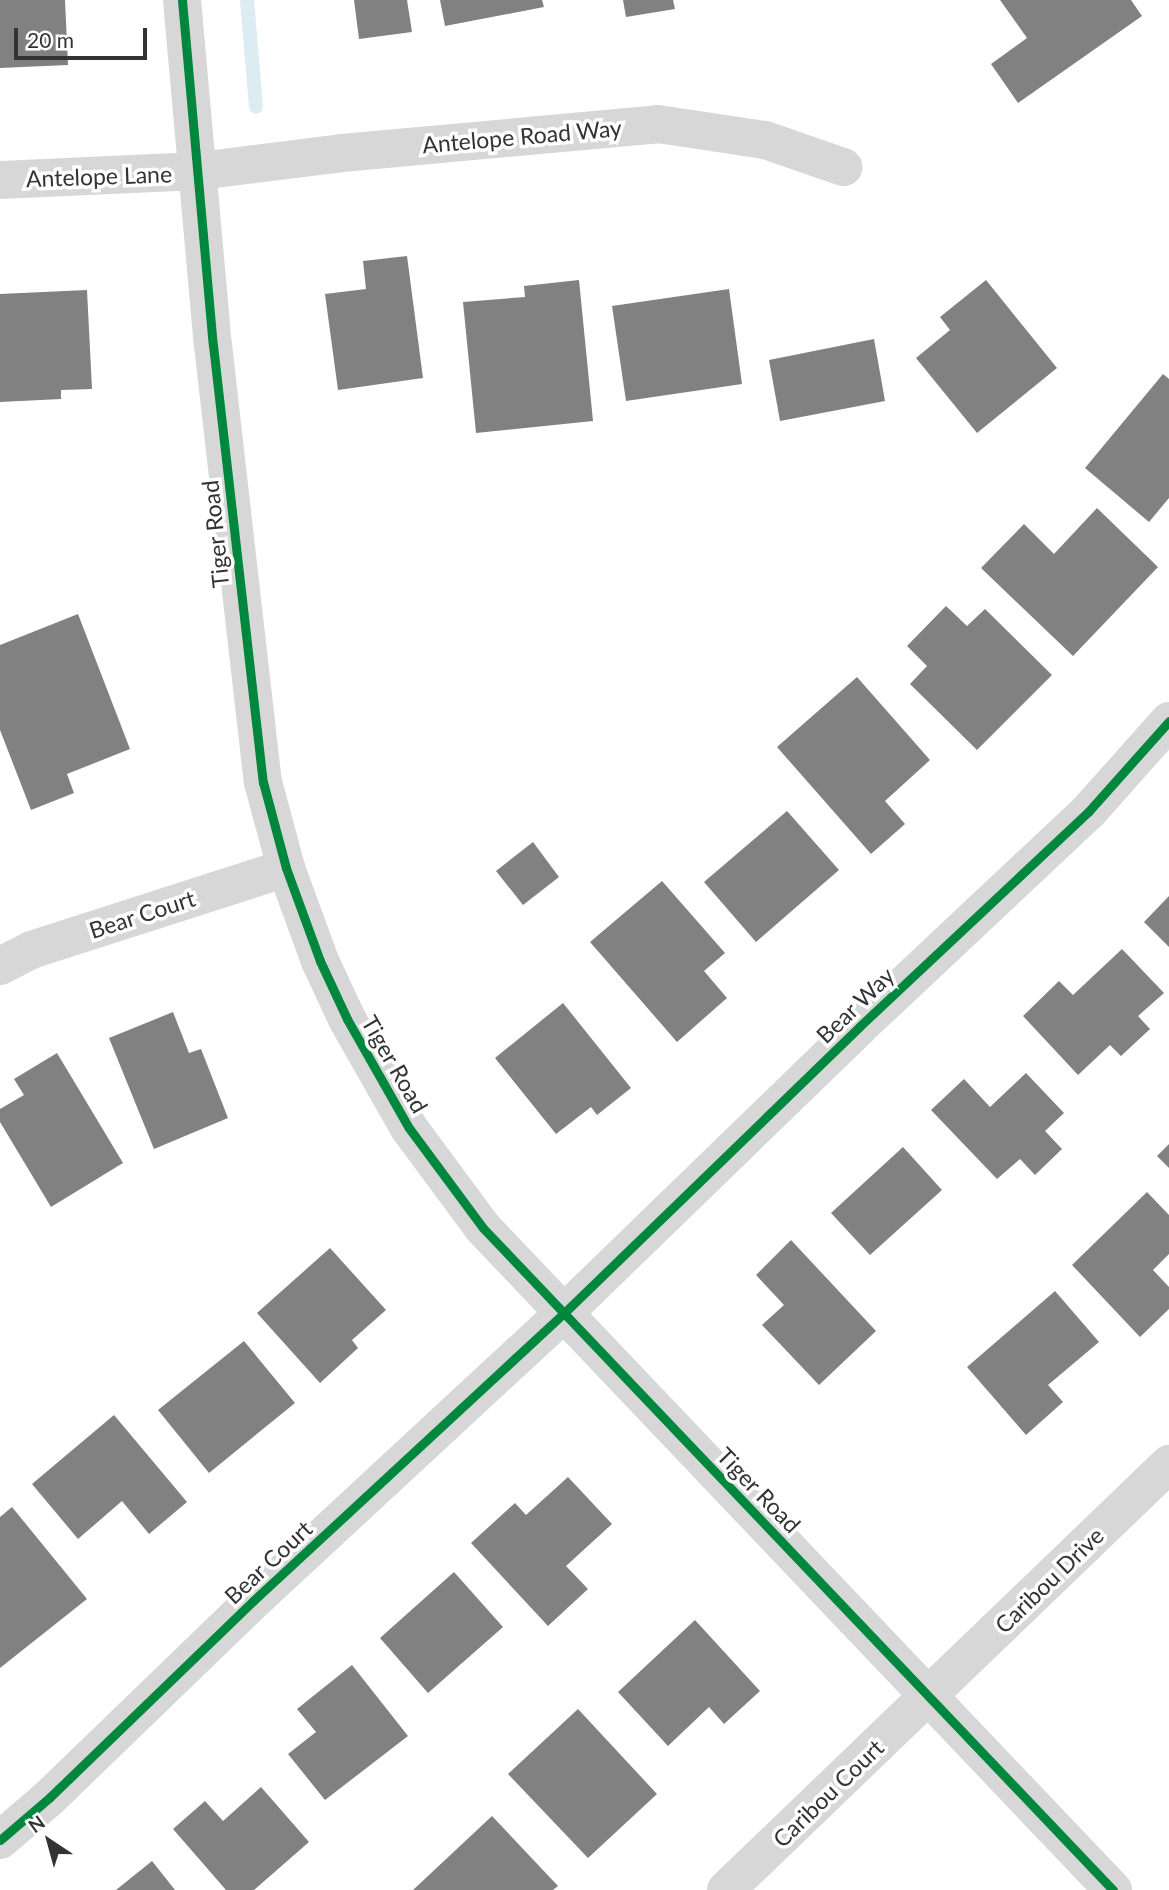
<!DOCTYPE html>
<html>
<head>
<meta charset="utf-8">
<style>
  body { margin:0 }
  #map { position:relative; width:1169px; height:1890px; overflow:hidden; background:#fff; font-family:Lato,sans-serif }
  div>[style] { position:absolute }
  .stream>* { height:14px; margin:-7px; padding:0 7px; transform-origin:7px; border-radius:7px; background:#ddebf3 }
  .building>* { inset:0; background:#818181 }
  .minor>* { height:38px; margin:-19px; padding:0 19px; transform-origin:19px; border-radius:19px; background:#d7d7d7 }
  .cycleway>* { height:9px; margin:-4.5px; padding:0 4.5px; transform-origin:4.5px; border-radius:4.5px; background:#00873e }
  span { translate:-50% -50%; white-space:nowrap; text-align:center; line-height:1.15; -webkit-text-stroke:7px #fff; paint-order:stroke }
  .street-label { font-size:23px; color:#333 }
  .north { position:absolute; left:14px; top:1806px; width:70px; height:70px; -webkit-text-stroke:5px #fff; paint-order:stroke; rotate:324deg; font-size:19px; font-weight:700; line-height:28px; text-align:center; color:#333 }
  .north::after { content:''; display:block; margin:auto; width:24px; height:32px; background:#333; clip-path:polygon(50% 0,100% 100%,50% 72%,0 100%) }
  .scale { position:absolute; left:14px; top:28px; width:133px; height:32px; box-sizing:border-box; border:4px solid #333; border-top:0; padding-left:9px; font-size:21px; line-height:24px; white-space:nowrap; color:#333; -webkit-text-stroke:5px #fff; paint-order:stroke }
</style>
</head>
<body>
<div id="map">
  <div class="stream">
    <div style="left:247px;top:0;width:107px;rotate:85.2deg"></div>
  </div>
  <div class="building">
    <div style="clip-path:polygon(0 0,65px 0,68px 65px,0 68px)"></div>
    <div style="clip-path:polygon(354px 0,407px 0,412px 32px,359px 39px)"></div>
    <div style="clip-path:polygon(440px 0,542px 0,544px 7px,445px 26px)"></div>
    <div style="clip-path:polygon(623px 0,673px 0,675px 9px,626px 17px)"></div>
    <div style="clip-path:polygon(1000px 0,1131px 0,1142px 16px,1018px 103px,991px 64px,1027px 38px)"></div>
    <div style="clip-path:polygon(407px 256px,423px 378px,338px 390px,325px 294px,366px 289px,363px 261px)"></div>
    <div style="clip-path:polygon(579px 280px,593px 421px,476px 433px,463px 302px,525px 297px,524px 286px)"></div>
    <div style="clip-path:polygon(986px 280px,1057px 368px,977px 433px,916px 358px,950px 330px,940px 317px)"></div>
    <div style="clip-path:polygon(729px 289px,742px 384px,626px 401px,612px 306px)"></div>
    <div style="clip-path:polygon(87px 290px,92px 389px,61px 390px,61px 399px,0 402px,0 294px)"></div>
    <div style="clip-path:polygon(874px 339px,885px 401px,780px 421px,769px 360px)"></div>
    <div style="clip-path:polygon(1163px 374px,1169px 379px,1169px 498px,1149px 522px,1085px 468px)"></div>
    <div style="clip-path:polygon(1097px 508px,1158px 567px,1073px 656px,981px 568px,1024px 524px,1054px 554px)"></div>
    <div style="clip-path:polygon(946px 606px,967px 626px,985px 609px,1052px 675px,977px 750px,910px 684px,927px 666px,907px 646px)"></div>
    <div style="clip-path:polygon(78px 614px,130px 749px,67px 774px,74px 793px,31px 810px,0 730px,0 645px)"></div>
    <div style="clip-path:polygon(857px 677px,930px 760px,885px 801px,905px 824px,871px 854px,777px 747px)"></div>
    <div style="clip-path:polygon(787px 811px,839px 870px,756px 942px,704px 882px)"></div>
    <div style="clip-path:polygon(533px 842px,559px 877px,523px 905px,496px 871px)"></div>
    <div style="clip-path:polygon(662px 881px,725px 953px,704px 971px,727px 998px,677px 1042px,590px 942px)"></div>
    <div style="clip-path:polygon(1169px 896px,1169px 947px,1144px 922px)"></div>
    <div style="clip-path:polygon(1122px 949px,1164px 993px,1138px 1016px,1150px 1029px,1121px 1056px,1110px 1045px,1078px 1075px,1023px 1016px,1059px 981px,1073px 995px)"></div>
    <div style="clip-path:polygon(563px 1003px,631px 1088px,597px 1115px,591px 1107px,556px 1134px,495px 1058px)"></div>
    <div style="clip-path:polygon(173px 1012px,189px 1053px,201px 1049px,228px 1118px,154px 1149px,109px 1038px)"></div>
    <div style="clip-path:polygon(57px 1053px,123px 1163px,51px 1207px,0 1122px,0 1109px,24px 1095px,14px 1079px)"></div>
    <div style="clip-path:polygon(1026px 1073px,1064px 1113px,1045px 1131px,1062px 1149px,1035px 1175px,1020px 1159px,997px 1179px,931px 1110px,964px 1079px,990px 1107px)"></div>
    <div style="clip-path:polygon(1169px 1144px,1169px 1168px,1157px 1156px)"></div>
    <div style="clip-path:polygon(903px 1147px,942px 1190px,870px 1255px,831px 1213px)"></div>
    <div style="clip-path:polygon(1147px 1192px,1169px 1215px,1169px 1254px,1153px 1270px,1169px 1287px,1169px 1309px,1140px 1337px,1072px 1265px)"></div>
    <div style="clip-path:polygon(791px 1240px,876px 1331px,819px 1385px,762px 1325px,784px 1305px,756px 1275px)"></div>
    <div style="clip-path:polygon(330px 1248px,386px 1310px,352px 1340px,358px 1348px,320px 1383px,257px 1313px)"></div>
    <div style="clip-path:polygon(1055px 1291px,1099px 1342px,1048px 1385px,1063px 1402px,1026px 1435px,967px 1367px)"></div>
    <div style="clip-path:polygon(244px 1341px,295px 1403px,209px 1473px,158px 1410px)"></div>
    <div style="clip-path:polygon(114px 1415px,187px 1502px,149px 1534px,122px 1501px,78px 1539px,32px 1484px)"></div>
    <div style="clip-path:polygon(568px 1477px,612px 1524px,566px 1566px,588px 1589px,548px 1626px,471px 1543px,515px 1503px,526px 1515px)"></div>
    <div style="clip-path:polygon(12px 1507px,87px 1599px,0 1668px,0 1517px)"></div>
    <div style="clip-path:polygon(454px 1572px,503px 1627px,428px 1693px,380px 1638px)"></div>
    <div style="clip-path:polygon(695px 1620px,760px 1691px,724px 1724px,709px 1707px,668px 1746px,618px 1692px)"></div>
    <div style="clip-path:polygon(352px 1665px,408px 1736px,325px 1800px,288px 1754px,316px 1732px,297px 1709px)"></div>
    <div style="clip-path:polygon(578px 1709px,657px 1794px,588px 1858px,508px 1774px)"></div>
    <div style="clip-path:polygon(261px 1787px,309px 1842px,254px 1890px,226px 1890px,173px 1829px,205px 1801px,223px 1821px)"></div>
    <div style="clip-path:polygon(492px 1816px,558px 1886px,553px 1890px,413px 1890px)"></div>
    <div style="clip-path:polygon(152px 1861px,175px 1890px,116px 1890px)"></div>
  </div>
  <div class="minor">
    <div style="left:182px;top:0;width:346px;rotate:84.9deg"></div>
    <div style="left:213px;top:345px;width:440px;rotate:83.5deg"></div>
    <div style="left:263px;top:782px;width:89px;rotate:75deg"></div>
    <div style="left:286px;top:868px;width:99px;rotate:69.9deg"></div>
    <div style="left:320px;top:961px;width:64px;rotate:65deg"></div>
    <div style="left:347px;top:1019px;width:125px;rotate:60.4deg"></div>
    <div style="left:409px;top:1128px;width:124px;rotate:53.5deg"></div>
    <div style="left:483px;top:1228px;width:914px;rotate:46.42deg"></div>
    <div style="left:0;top:180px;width:198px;rotate:-2.6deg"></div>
    <div style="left:198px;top:171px;width:145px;rotate:-7.1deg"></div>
    <div style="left:342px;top:153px;width:317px;rotate:-5.2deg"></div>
    <div style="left:658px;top:124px;width:108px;rotate:8.5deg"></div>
    <div style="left:765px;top:140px;width:83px;rotate:19.1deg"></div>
    <div style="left:0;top:966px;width:35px;rotate:-27deg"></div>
    <div style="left:31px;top:950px;width:268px;rotate:-17.8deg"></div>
    <div style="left:0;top:1840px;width:65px;rotate:-40.6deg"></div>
    <div style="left:49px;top:1798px;width:285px;rotate:-44deg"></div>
    <div style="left:254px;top:1600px;width:422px;rotate:-42.8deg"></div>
    <div style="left:564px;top:1313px;width:412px;rotate:-44.1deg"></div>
    <div style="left:860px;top:1026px;width:313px;rotate:-43.2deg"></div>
    <div style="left:1088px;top:812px;width:122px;rotate:-48.3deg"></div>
    <div style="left:726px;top:1890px;width:615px;rotate:-43.88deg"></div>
  </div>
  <div class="cycleway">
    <div style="left:182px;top:0;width:346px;rotate:84.9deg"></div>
    <div style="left:213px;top:345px;width:440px;rotate:83.5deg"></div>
    <div style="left:263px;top:782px;width:89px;rotate:75deg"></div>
    <div style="left:286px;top:868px;width:99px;rotate:69.9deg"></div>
    <div style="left:320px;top:961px;width:64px;rotate:65deg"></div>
    <div style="left:347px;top:1019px;width:125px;rotate:60.4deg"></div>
    <div style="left:409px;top:1128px;width:124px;rotate:53.5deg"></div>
    <div style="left:483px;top:1228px;width:914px;rotate:46.42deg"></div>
    <div style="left:0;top:1840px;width:65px;rotate:-40.6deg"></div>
    <div style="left:49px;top:1798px;width:285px;rotate:-44deg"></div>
    <div style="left:254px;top:1600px;width:422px;rotate:-42.8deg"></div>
    <div style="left:564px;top:1313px;width:412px;rotate:-44.1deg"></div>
    <div style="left:860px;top:1026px;width:313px;rotate:-43.2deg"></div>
    <div style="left:1088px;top:812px;width:122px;rotate:-48.3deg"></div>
  </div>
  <div class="street-label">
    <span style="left:522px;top:136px;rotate:-5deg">Antelope Road Way</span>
    <span style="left:99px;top:176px;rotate:-2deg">Antelope Lane</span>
    <span style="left:215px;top:534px;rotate:-96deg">Tiger Road</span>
    <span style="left:142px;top:914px;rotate:-18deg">Bear Court</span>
    <span style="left:855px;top:1005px;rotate:-44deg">Bear Way</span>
    <span style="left:395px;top:1064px;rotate:60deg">Tiger Road</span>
    <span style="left:759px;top:1490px;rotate:46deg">Tiger Road</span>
    <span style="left:268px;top:1562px;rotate:-43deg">Bear Court</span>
    <span style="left:1049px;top:1580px;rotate:-44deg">Caribou Drive</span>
    <span style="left:828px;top:1793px;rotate:-44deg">Caribou Court</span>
  </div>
  <div class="north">N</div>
  <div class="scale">20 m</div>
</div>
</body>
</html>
